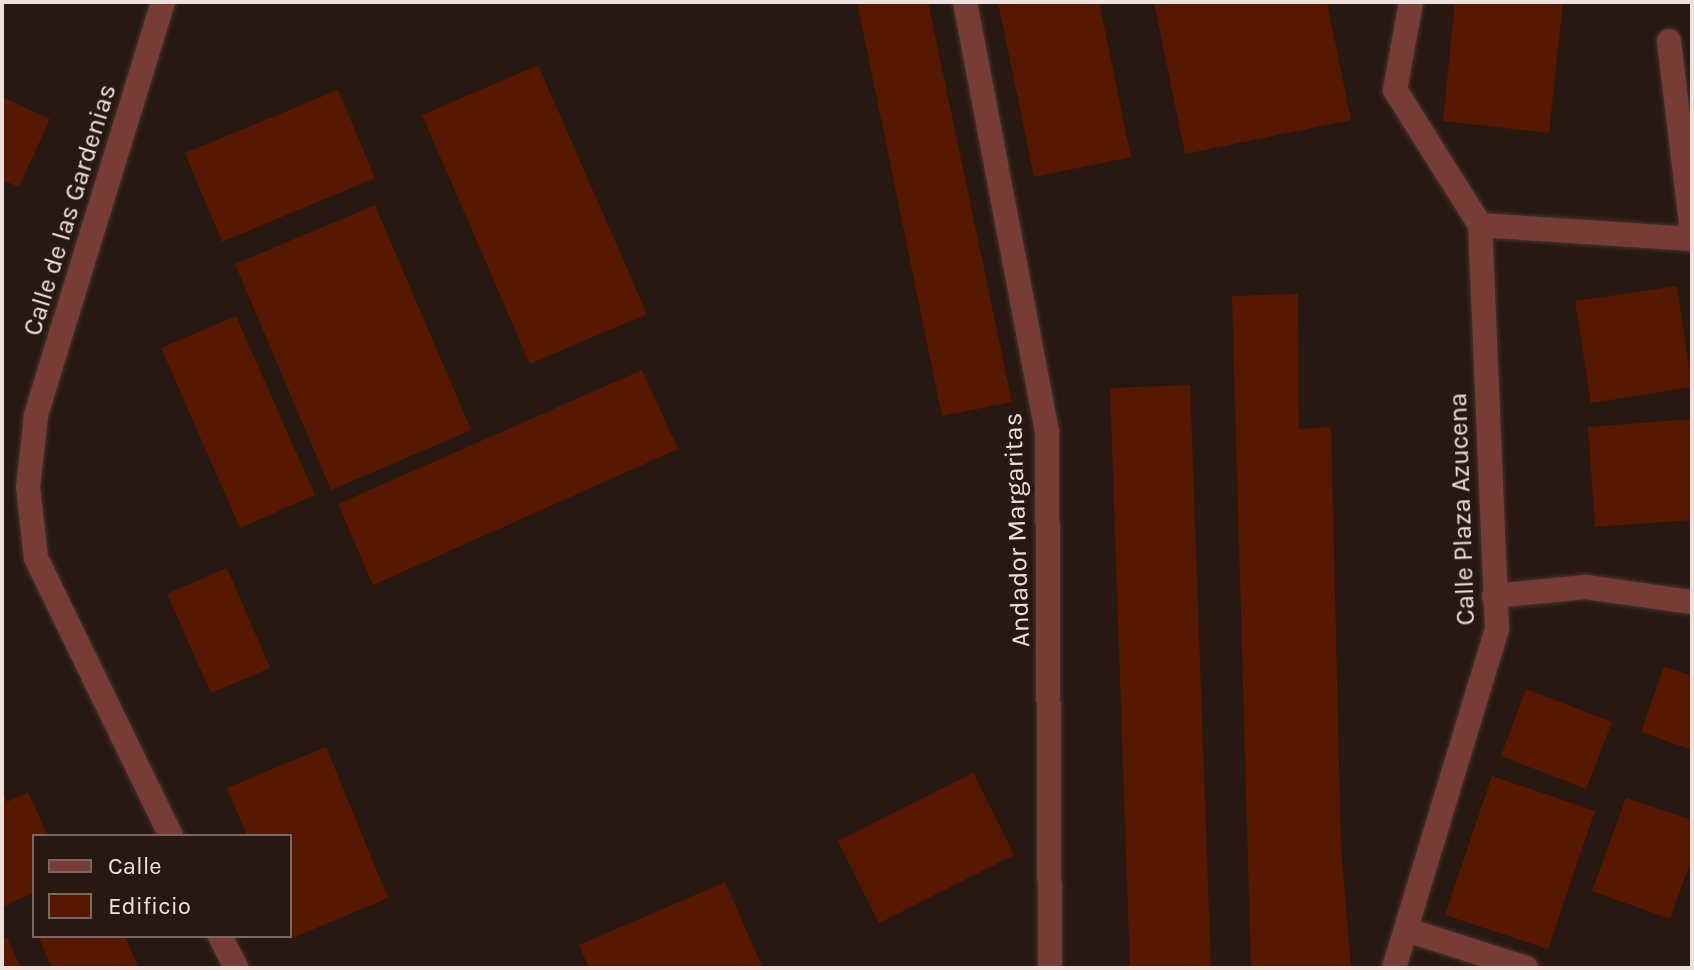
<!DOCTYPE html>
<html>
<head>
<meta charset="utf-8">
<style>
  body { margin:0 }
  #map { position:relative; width:1694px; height:970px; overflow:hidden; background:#281812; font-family:Karla,sans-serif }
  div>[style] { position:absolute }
  .building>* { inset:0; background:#571800 }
  .roads { filter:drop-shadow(0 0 2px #44342e) drop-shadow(0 0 2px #44342e) }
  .minor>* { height:24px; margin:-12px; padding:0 12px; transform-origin:12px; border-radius:12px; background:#773c36 }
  span { translate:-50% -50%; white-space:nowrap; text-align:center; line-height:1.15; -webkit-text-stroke:8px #281812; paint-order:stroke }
  .street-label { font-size:26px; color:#ede1dd }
  .frame { position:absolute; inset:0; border:4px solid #ede1dd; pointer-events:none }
  .legend { position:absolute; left:32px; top:834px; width:260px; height:104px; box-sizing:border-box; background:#281812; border:2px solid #776863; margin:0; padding:10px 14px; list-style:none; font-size:24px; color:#ede1dd }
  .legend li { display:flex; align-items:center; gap:16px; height:40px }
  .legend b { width:40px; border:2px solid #776863 }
</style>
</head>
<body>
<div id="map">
  <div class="building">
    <div style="clip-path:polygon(857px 2px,928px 2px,1012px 402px,942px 416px)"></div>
    <div style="clip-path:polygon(998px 2px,1099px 2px,1131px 157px,1034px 177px)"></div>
    <div style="clip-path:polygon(1154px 2px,1327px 2px,1351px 120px,1185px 154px)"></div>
    <div style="clip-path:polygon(1455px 2px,1563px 2px,1549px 133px,1443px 121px)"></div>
    <div style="clip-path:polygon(538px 65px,647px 314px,530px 364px,422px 115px)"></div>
    <div style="clip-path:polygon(338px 90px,375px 178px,222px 242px,185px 153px)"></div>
    <div style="clip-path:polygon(2px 97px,50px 119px,19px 187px,2px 180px)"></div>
    <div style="clip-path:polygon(375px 205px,471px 430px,331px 490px,235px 264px)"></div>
    <div style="clip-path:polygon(1677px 286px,1692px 387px,1591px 403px,1575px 301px)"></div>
    <div style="clip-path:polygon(1298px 294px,1299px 429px,1331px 427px,1341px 847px,1351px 968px,1251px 968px,1232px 296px)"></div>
    <div style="clip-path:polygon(236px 316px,315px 495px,240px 528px,161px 348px)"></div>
    <div style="clip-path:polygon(642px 370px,678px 449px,373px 585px,338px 504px)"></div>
    <div style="clip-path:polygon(1190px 385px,1211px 968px,1130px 968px,1110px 388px)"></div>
    <div style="clip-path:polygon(1692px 419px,1692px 520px,1595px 527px,1588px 427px)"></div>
    <div style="clip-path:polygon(227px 568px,270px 668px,211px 693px,167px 594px)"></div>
    <div style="clip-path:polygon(1664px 666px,1692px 676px,1692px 750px,1641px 732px)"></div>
    <div style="clip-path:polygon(1526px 689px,1612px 722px,1586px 789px,1501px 756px)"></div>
    <div style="clip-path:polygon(326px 747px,388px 898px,290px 939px,290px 836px,247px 836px,227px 788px)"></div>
    <div style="clip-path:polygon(973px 773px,1014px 855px,879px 923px,838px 841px)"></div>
    <div style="clip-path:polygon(1492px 776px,1595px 811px,1548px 949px,1445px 915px)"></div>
    <div style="clip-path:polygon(2px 792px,7px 802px,28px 792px,48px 836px,34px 836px,34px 892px,2px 907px)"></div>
    <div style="clip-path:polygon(1626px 798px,1692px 820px,1692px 858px,1670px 919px,1592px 891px)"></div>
    <div style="clip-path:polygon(725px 882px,763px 968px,589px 968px,579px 945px)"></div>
    <div style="clip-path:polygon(38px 936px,125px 936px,139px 968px,52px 968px)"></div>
    <div style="clip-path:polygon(7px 938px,21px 968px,2px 968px,2px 940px)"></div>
  </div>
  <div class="roads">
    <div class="minor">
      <div style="left:163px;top:2px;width:433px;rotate:107.1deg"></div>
      <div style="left:36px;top:416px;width:71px;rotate:96.4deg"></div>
      <div style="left:28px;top:487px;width:71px;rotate:83.6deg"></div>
      <div style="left:36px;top:558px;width:309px;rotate:64.1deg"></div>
      <div style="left:965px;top:2px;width:437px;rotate:79.2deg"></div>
      <div style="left:1047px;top:431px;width:537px;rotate:89.68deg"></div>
      <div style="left:1411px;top:2px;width:89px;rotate:100.3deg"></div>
      <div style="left:1395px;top:90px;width:160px;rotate:57.8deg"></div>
      <div style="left:1669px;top:41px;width:191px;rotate:83.1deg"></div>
      <div style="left:1480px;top:225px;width:212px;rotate:3.8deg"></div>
      <div style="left:1494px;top:596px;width:92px;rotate:-5.6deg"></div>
      <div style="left:1586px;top:587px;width:107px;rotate:8.1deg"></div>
      <div style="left:1407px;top:930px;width:125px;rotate:17.7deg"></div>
      <div style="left:220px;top:936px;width:36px;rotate:63deg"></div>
      <div style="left:1394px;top:968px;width:355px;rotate:-73.1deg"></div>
      <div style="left:1497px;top:628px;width:403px;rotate:-92.4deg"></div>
    </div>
  </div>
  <div class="street-label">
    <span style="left:70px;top:210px;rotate:-73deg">Calle de las Gardenias</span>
    <span style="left:1462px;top:509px;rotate:-92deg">Calle Plaza Azucena</span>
    <span style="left:1017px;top:530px;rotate:-92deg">Andador Margaritas</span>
  </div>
  <div class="frame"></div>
  <ul class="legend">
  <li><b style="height:10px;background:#773c36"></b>Calle</li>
  <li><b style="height:22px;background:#571800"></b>Edificio</li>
  </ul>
</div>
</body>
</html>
